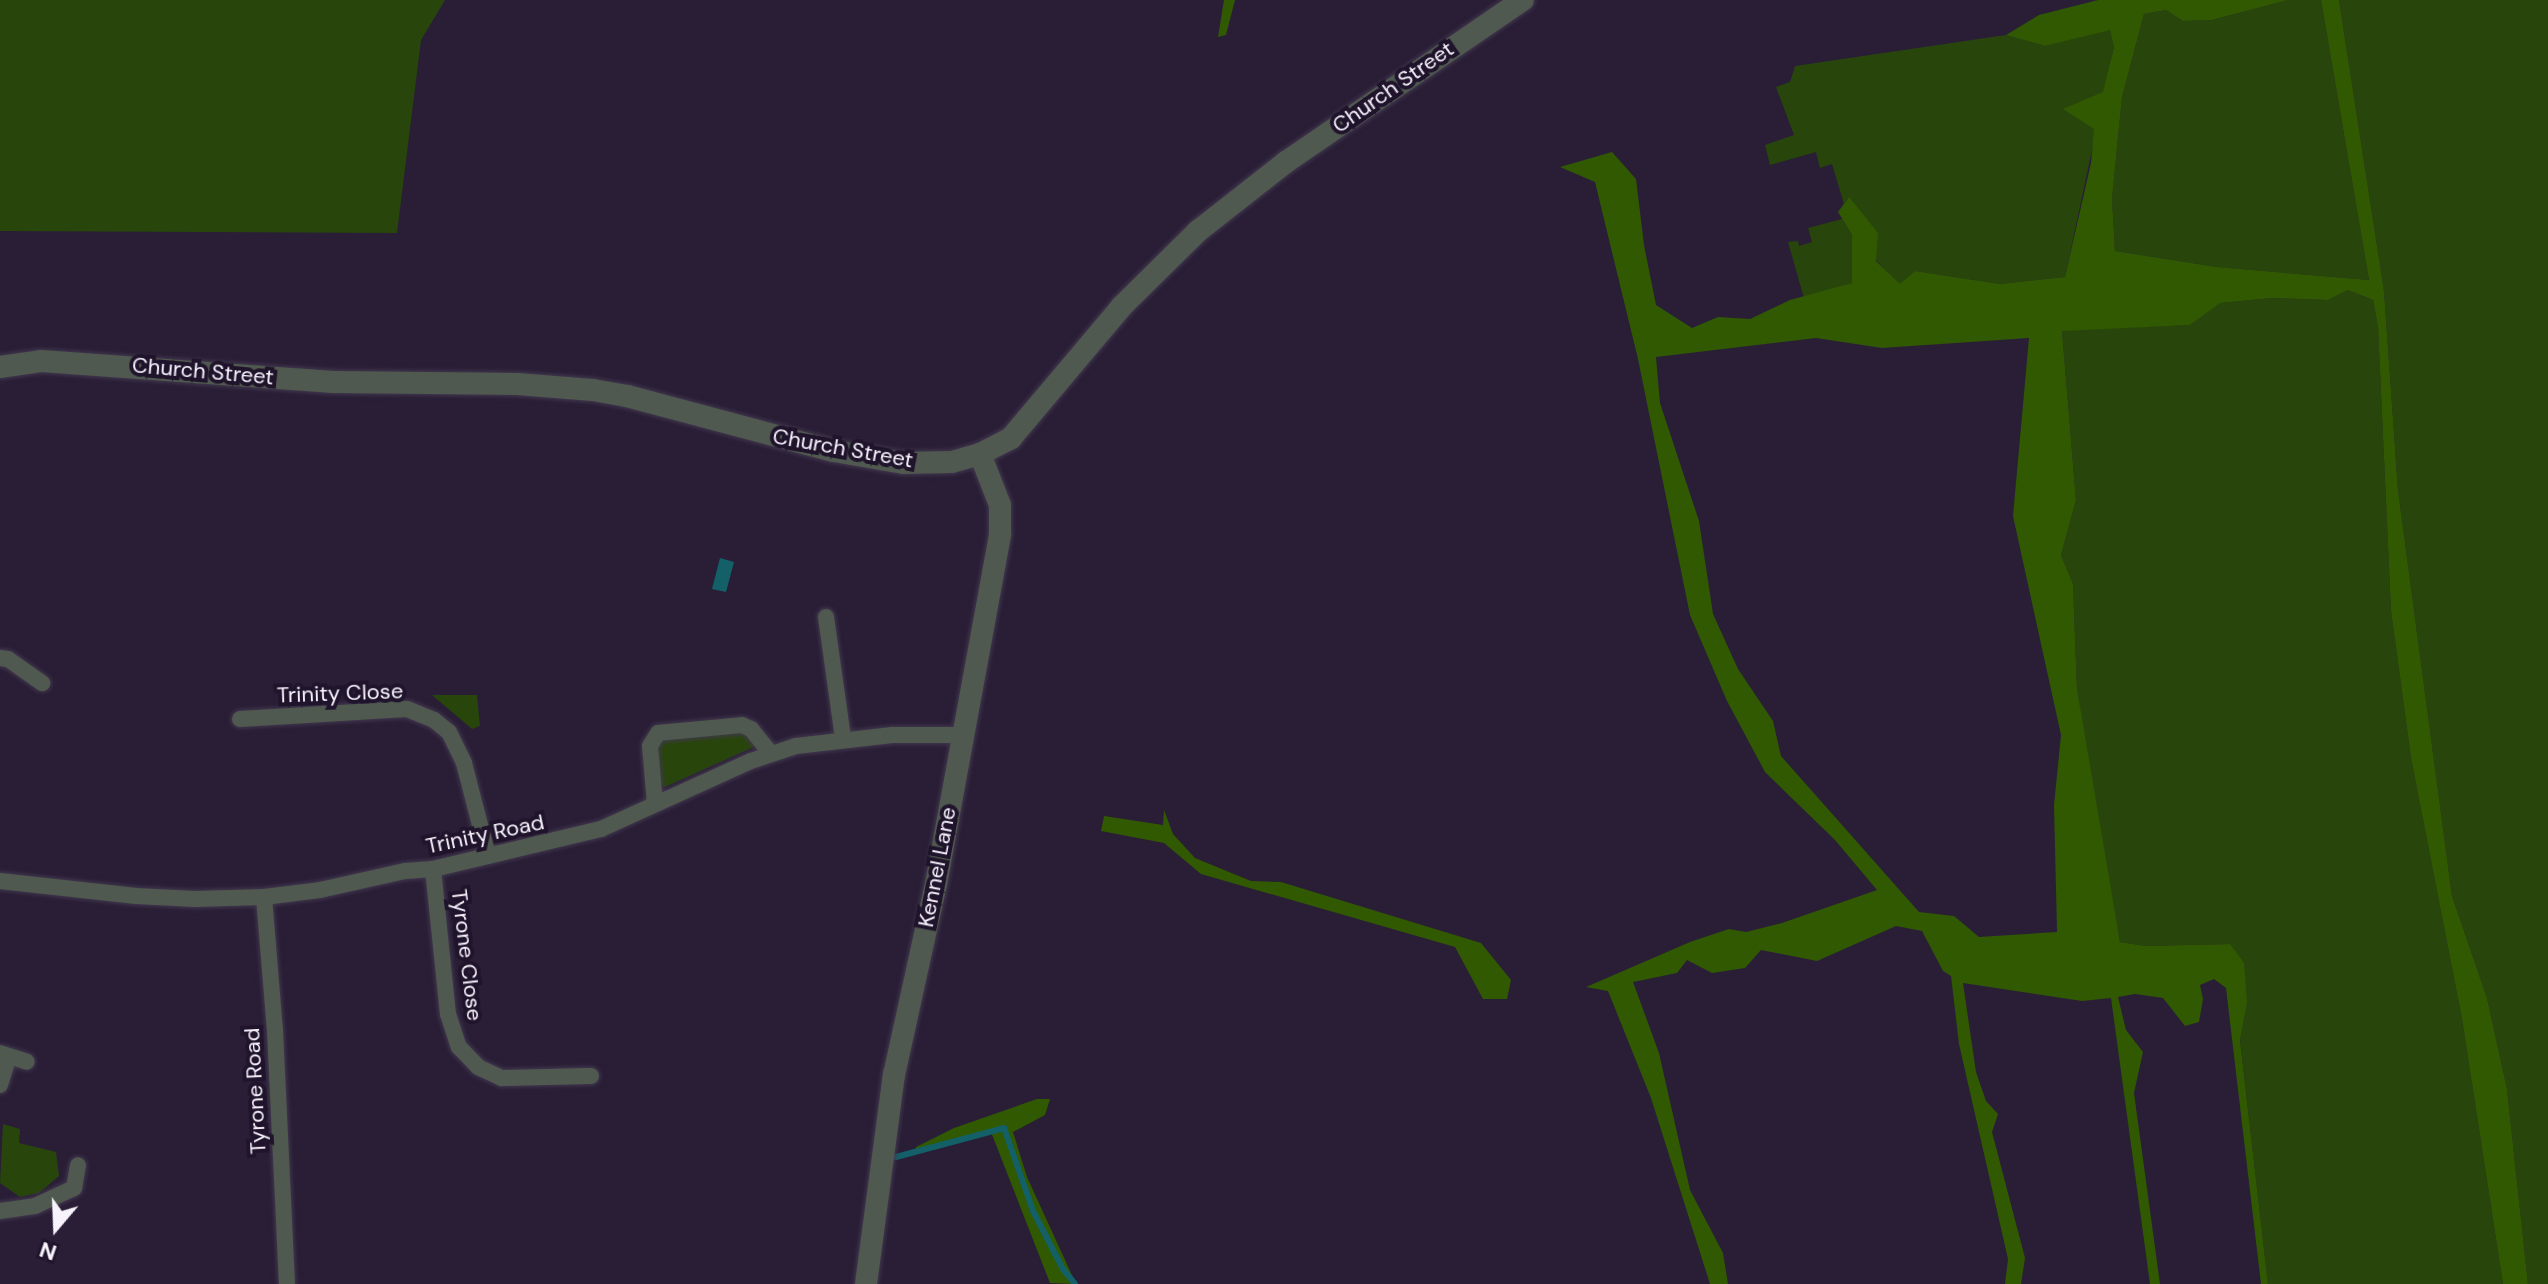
<!DOCTYPE html>
<html>
<head>
<meta charset="utf-8">
<style>
  body { margin:0 }
  #map { position:relative; width:2548px; height:1284px; overflow:hidden; background:#291e36; font-family:"DM Sans",sans-serif }
  div>[style] { position:absolute }
  .green>* { inset:0; background:#28460c }
  .forest>* { inset:0; background:#305901 }
  .water>* { inset:0; background:#136068 }
  .stream>* { height:6px; margin:-3px; padding:0 3px; transform-origin:3px; border-radius:3px; background:#136068 }
  .roads { filter:drop-shadow(0 0 2px #42384e) drop-shadow(0 0 2px #42384e) }
  .minor>* { height:16px; margin:-8px; padding:0 8px; transform-origin:8px; border-radius:8px; background:#50594f }
  .tertiary>* { height:22px; margin:-11px; padding:0 11px; transform-origin:11px; border-radius:11px; background:#50594f }
  span { translate:-50% -50%; white-space:nowrap; text-align:center; line-height:1.15; -webkit-text-stroke:8px #1f142b; paint-order:stroke }
  .street-label { font-size:22px; color:#f7f3fd }
  .north { position:absolute; left:16px; top:1188px; width:80px; height:80px; -webkit-text-stroke:6px #1f142b; paint-order:stroke; rotate:199deg; font-size:22px; font-weight:700; line-height:32px; text-align:center; color:#f7f3fd }
  .north::after { content:''; display:block; margin:auto; width:28px; height:36px; background:#f7f3fd; clip-path:polygon(50% 0,100% 100%,50% 72%,0 100%) }
</style>
</head>
<body>
<div id="map">
  <div class="green">
    <div style="clip-path:polygon(0 0,445px 0,421px 40px,397px 233px,0 231px)"></div>
    <div style="clip-path:polygon(2288px 0,2321px 0,2369px 280px,2217px 267px,2115px 251px,2112px 199px,2122px 97px,2144px 14px,2166px 10px,2183px 21px,2212px 20px)"></div>
    <div style="clip-path:polygon(2339px 0,2548px 0,2548px 1284px,2528px 1284px,2507px 1089px,2487px 998px,2452px 896px,2398px 490px,2384px 291px)"></div>
    <div style="clip-path:polygon(2110px 29px,2114px 46px,2065px 277px,2000px 284px,1915px 271px,1900px 285px,1876px 260px,1848px 198px,1844px 204px,1832px 164px,1820px 168px,1816px 152px,1770px 165px,1765px 145px,1794px 135px,1776px 87px,1790px 82px,1795px 66px,2006px 35px,2045px 46px)"></div>
    <div style="clip-path:polygon(1842px 219px,1852px 235px,1852px 283px,1804px 298px,1788px 242px,1798px 241px,1799px 246px,1812px 242px,1808px 228px)"></div>
    <div style="clip-path:polygon(2348px 290px,2373px 300px,2378px 327px,2391px 611px,2411px 758px,2462px 1019px,2503px 1284px,2268px 1284px,2240px 1039px,2247px 1004px,2230px 944px,2146px 946px,2120px 942px,2090px 778px,2077px 689px,2073px 584px,2061px 555px,2076px 500px,2062px 330px,2190px 325px,2219px 303px,2272px 298px,2328px 300px)"></div>
    <div style="clip-path:polygon(432px 695px,477px 695px,480px 726px,472px 729px)"></div>
    <div style="clip-path:polygon(745px 733px,756px 746px,665px 787px,661px 785px,657px 743px,663px 738px)"></div>
    <div style="clip-path:polygon(3px 1124px,20px 1129px,19px 1143px,56px 1152px,59px 1176px,39px 1193px,20px 1197px,0 1183px)"></div>
  </div>
  <div class="forest">
    <div style="clip-path:polygon(1224px 0,1235px 0,1226px 35px,1218px 37px)"></div>
    <div style="clip-path:polygon(evenodd,2098px 0,2288px 0,2212px 20px,2183px 21px,2166px 10px,2144px 14px,2122px 97px,2112px 199px,2115px 251px,2217px 267px,2369px 280px,2321px 0,2339px 0,2384px 291px,2398px 490px,2452px 896px,2487px 998px,2507px 1089px,2528px 1284px,2503px 1284px,2462px 1019px,2411px 758px,2391px 611px,2378px 327px,2373px 300px,2348px 290px,2328px 300px,2272px 298px,2220px 303px,2190px 325px,2062px 331px,2076px 500px,2061px 555px,2073px 584px,2077px 689px,2120px 942px,2146px 946px,2230px 944px,2244px 963px,2247px 1004px,2240px 1040px,2268px 1284px,2261px 1284px,2226px 988px,2214px 979px,2200px 985px,2203px 999px,2199px 1022px,2185px 1026px,2163px 998px,2135px 994px,2118px 997px,2126px 1030px,2143px 1052px,2134px 1093px,2160px 1284px,2150px 1284px,2111px 998px,2082px 1001px,1963px 983px,1976px 1072px,1986px 1101px,1998px 1114px,1992px 1132px,2025px 1258px,2021px 1284px,2005px 1284px,2008px 1259px,1959px 1044px,1951px 976px,1943px 971px,1922px 931px,1896px 926px,1817px 961px,1761px 950px,1745px 968px,1712px 973px,1687px 960px,1677px 973px,1633px 982px,1659px 1053px,1690px 1190px,1723px 1253px,1728px 1284px,1710px 1284px,1651px 1098px,1608px 991px,1586px 987px,1690px 942px,1729px 929px,1746px 932px,1782px 923px,1877px 890px,1835px 840px,1765px 772px,1727px 701px,1690px 615px,1638px 359px,1595px 182px,1560px 167px,1612px 152px,1636px 179px,1644px 245px,1656px 305px,1692px 328px,1718px 317px,1750px 319px,1790px 300px,1852px 283px,1852px 235px,1838px 212px,1849px 197px,1878px 233px,1876px 261px,1900px 284px,1915px 271px,2000px 284px,2065px 277px,2091px 163px,2094px 129px,2063px 109px,2103px 92px,2114px 47px,2110px 30px,2045px 46px,2006px 35px,2039px 15px,2098px 0,1816px 338px,1882px 348px,2029px 338px,2013px 516px,2061px 735px,2054px 805px,2057px 932px,1979px 937px,1954px 916px,1919px 912px,1781px 756px,1773px 721px,1738px 669px,1713px 614px,1699px 521px,1660px 403px,1656px 357px,1816px 338px)"></div>
    <div style="clip-path:polygon(1164px 810px,1173px 834px,1195px 858px,1251px 881px,1281px 882px,1481px 943px,1511px 980px,1507px 999px,1483px 999px,1455px 947px,1201px 874px,1164px 843px,1101px 831px,1104px 816px,1163px 825px)"></div>
    <div style="clip-path:polygon(1037px 1099px,1050px 1099px,1045px 1115px,1013px 1132px,1027px 1177px,1076px 1284px,1050px 1283px,991px 1132px,916px 1152px,916px 1147px,954px 1128px)"></div>
  </div>
  <div class="water">
    <div style="clip-path:polygon(720px 558px,734px 562px,726px 592px,712px 589px)"></div>
  </div>
  <div class="stream">
    <div style="left:896px;top:1157px;width:112px;rotate:-15deg"></div>
    <div style="left:1004px;top:1128px;width:88px;rotate:70.7deg"></div>
    <div style="left:1033px;top:1211px;width:65px;rotate:62.7deg"></div>
    <div style="left:1063px;top:1269px;width:19px;rotate:51deg"></div>
  </div>
  <div class="roads">
    <div class="minor">
      <div style="left:826px;top:617px;width:122px;rotate:82deg"></div>
      <div style="left:0;top:658px;width:8px;rotate:7deg"></div>
      <div style="left:8px;top:659px;width:42px;rotate:35.2deg"></div>
      <div style="left:240px;top:719px;width:167px;rotate:-3.4deg"></div>
      <div style="left:407px;top:709px;width:29px;rotate:22deg"></div>
      <div style="left:434px;top:720px;width:19px;rotate:39deg"></div>
      <div style="left:449px;top:732px;width:34px;rotate:64deg"></div>
      <div style="left:464px;top:763px;width:96px;rotate:75.5deg"></div>
      <div style="left:655px;top:804px;width:58px;rotate:-94.9deg"></div>
      <div style="left:650px;top:746px;width:15px;rotate:-58deg"></div>
      <div style="left:658px;top:733px;width:84px;rotate:-5.4deg"></div>
      <div style="left:742px;top:725px;width:10px;rotate:24deg"></div>
      <div style="left:751px;top:729px;width:32px;rotate:51deg"></div>
      <div style="left:433px;top:869px;width:146px;rotate:84.1deg"></div>
      <div style="left:448px;top:1014px;width:35px;rotate:72deg"></div>
      <div style="left:459px;top:1047px;width:28px;rotate:46deg"></div>
      <div style="left:478px;top:1067px;width:26px;rotate:25deg"></div>
      <div style="left:502px;top:1078px;width:89px;rotate:-1.3deg"></div>
      <div style="left:0;top:881px;width:137px;rotate:6.3deg"></div>
      <div style="left:136px;top:896px;width:59px;rotate:2.9deg"></div>
      <div style="left:195px;top:899px;width:69px;rotate:-1.7deg"></div>
      <div style="left:264px;top:897px;width:56px;rotate:-7.1deg"></div>
      <div style="left:320px;top:890px;width:87px;rotate:-12.6deg"></div>
      <div style="left:405px;top:871px;width:28px;rotate:-4deg"></div>
      <div style="left:433px;top:869px;width:173px;rotate:-13.4deg"></div>
      <div style="left:601px;top:829px;width:165px;rotate:-24.4deg"></div>
      <div style="left:751px;top:761px;width:47px;rotate:-18.4deg"></div>
      <div style="left:796px;top:746px;width:97px;rotate:-6.5deg"></div>
      <div style="left:892px;top:735px;width:70px"></div>
      <div style="left:264px;top:897px;width:133px;rotate:85.3deg"></div>
      <div style="left:275px;top:1030px;width:254px;rotate:87.3deg"></div>
      <div style="left:0;top:1053px;width:28px;rotate:18deg"></div>
      <div style="left:0;top:1085px;width:30px;rotate:-73deg"></div>
      <div style="left:0;top:1211px;width:35px;rotate:-8deg"></div>
      <div style="left:35px;top:1206px;width:43px;rotate:-24.8deg"></div>
      <div style="left:74px;top:1188px;width:23px;rotate:-80deg"></div>
    </div>
    <div class="tertiary">
      <div style="left:0;top:367px;width:41px;rotate:-8.3deg"></div>
      <div style="left:41px;top:361px;width:293px;rotate:4.1deg"></div>
      <div style="left:333px;top:382px;width:184px;rotate:0.6deg"></div>
      <div style="left:517px;top:384px;width:76px;rotate:4.5deg"></div>
      <div style="left:593px;top:390px;width:35px;rotate:10deg"></div>
      <div style="left:627px;top:396px;width:214px;rotate:14.9deg"></div>
      <div style="left:834px;top:451px;width:70px;rotate:9.9deg"></div>
      <div style="left:903px;top:463px;width:49px;rotate:-1.2deg"></div>
      <div style="left:952px;top:462px;width:29px;rotate:-16deg"></div>
      <div style="left:980px;top:454px;width:35px;rotate:-27deg"></div>
      <div style="left:1011px;top:438px;width:172px;rotate:-49.9deg"></div>
      <div style="left:1122px;top:306px;width:107px;rotate:-44.6deg"></div>
      <div style="left:1198px;top:231px;width:112px;rotate:-38.1deg"></div>
      <div style="left:1286px;top:162px;width:287px;rotate:-34.4deg"></div>
      <div style="left:866px;top:1284px;width:211px;rotate:-82.4deg"></div>
      <div style="left:894px;top:1075px;width:196px;rotate:-77.6deg"></div>
      <div style="left:936px;top:884px;width:356px;rotate:-79.6deg"></div>
      <div style="left:1000px;top:534px;width:29px;rotate:-90deg"></div>
      <div style="left:1000px;top:505px;width:55px;rotate:-111.4deg"></div>
    </div>
  </div>
  <div class="street-label">
    <span style="left:1393px;top:87px;rotate:-35deg">Church Street</span>
    <span style="left:203px;top:371px;rotate:5deg">Church Street</span>
    <span style="left:843px;top:448px;rotate:10deg">Church Street</span>
    <span style="left:340px;top:693px;rotate:-2deg">Trinity Close</span>
    <span style="left:485px;top:834px;rotate:-12deg">Trinity Road</span>
    <span style="left:937px;top:867px;rotate:-79deg">Kennel Lane</span>
    <span style="left:467px;top:955px;rotate:83deg">Tyrone Close</span>
    <span style="left:255px;top:1091px;rotate:-93deg">Tyrone Road</span>
  </div>
  <div class="north">N</div>
</div>
</body>
</html>
